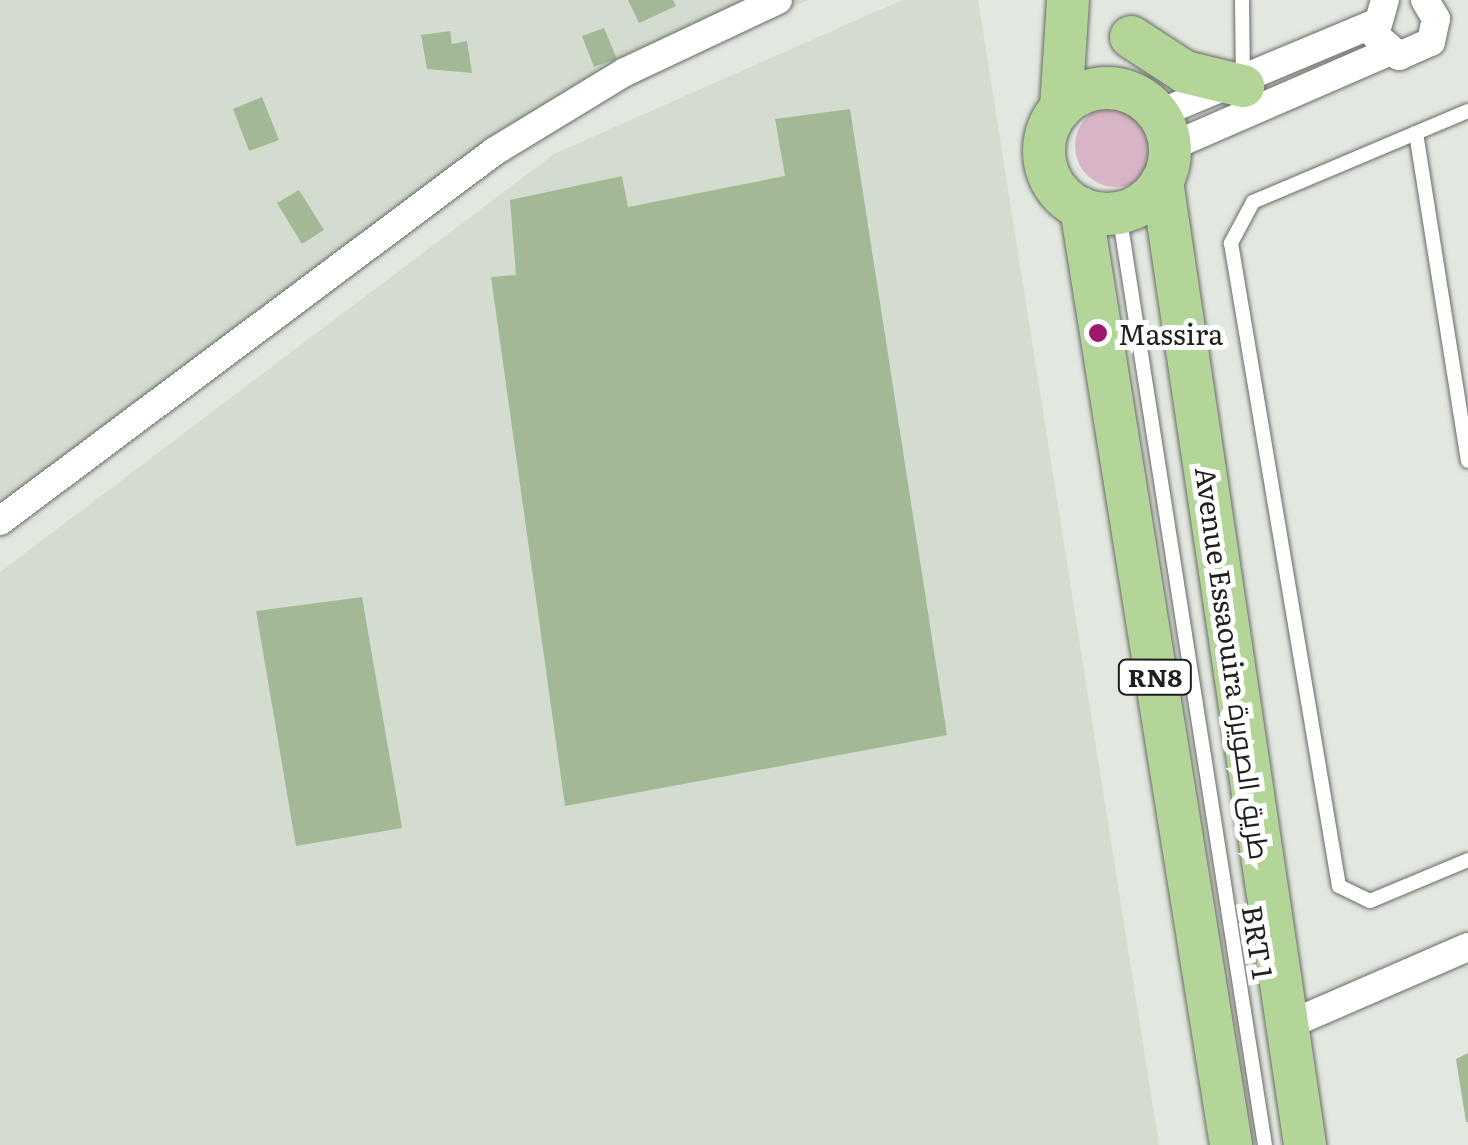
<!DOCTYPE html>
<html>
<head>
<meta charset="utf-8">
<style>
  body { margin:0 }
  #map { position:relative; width:1468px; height:1145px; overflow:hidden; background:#e2e7e0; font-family:Literata,Cairo,serif }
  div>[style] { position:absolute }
  .built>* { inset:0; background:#d4dccf }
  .green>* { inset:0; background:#d8b5c6 }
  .round { border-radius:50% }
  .building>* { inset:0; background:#a3b995 }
  .roads { filter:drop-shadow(0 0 2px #686b65) drop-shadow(0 0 2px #686b65) }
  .service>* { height:14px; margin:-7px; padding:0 7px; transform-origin:7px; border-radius:7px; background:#fff }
  .minor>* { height:28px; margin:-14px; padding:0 14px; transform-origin:14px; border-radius:14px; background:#fff }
  .primary>* { height:42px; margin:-21px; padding:0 21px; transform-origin:21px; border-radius:21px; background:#b3d698 }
  .primary>.ring { margin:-21px; padding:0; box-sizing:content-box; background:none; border:42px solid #b3d698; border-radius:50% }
  .dots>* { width:28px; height:28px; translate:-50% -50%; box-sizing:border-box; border:5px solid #fff; border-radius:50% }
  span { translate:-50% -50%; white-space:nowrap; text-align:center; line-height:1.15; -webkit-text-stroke:10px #fff; paint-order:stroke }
  .shield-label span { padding:2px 8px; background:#fff; border:2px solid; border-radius:8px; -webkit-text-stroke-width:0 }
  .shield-label { font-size:25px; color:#1f201e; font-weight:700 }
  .poi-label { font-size:28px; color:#1f201e }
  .left { translate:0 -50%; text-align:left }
  .street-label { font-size:28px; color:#1f201e }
</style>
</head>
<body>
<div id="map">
  <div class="built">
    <div style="clip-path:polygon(0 0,808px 0,538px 124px,0 521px)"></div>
    <div style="clip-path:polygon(902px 0,978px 0,1159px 1145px,0 1145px,0 572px,554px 154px)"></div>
  </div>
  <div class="green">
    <div class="round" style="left:1075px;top:105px;width:82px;height:82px"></div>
  </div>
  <div class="building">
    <div style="clip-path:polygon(628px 0,673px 0,676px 6px,639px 23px)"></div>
    <div style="clip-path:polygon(604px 28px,617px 59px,594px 67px,582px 36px)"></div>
    <div style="clip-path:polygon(450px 31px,452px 44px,467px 41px,472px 73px,427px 69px,421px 35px)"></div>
    <div style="clip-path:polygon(262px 97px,279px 140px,249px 151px,233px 109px)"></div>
    <div style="clip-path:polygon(850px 109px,947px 735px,565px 806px,491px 277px,516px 275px,510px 200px,622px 176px,628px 207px,785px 176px,775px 119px)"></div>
    <div style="clip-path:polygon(299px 190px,324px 230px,302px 244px,277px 203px)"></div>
    <div style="clip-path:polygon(362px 597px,402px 828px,296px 846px,256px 611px)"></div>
    <div style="clip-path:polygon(1468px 1053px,1468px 1122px,1466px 1122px,1456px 1059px)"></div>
  </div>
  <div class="roads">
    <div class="service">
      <div style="left:1242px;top:0;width:79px;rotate:89.3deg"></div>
      <div style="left:1468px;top:111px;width:233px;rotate:157.1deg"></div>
      <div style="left:1253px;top:202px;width:47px;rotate:118.2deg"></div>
      <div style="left:1231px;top:243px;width:652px;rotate:80.47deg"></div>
      <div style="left:1339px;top:886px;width:34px;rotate:26deg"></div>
      <div style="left:1370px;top:901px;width:106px;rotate:-22.7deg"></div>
      <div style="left:1416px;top:133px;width:332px;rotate:81deg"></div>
      <div style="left:1119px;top:213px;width:943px;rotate:81.1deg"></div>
    </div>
    <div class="minor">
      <div style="left:1385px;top:0;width:36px;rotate:106deg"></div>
      <div style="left:1375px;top:35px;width:32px;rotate:41deg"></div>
      <div style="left:1399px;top:56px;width:35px;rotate:-24deg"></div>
      <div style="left:1431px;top:42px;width:24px;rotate:-78deg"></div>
      <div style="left:1436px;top:19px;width:22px;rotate:-120deg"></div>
      <div style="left:1158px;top:114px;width:233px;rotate:-22.7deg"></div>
      <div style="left:1170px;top:147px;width:239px;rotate:-23.5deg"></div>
      <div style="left:0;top:521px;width:618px;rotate:-36.78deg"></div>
      <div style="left:495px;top:151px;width:152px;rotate:-31.3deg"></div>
      <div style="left:625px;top:72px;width:169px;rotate:-25.2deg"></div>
      <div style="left:1286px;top:1026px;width:198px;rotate:-23.5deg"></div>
    </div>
    <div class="primary">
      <div style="left:1131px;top:37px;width:64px;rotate:32.9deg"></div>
      <div style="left:1185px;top:72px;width:60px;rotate:13.6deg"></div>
      <div class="ring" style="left:1044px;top:88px;width:84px;height:84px"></div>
      <div style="left:1061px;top:108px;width:108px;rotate:-86.3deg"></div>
      <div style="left:1162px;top:181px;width:975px;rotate:81.56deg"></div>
      <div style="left:1081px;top:208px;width:949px;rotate:80.9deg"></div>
    </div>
  </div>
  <div class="dots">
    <div style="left:1098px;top:333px;background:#9c196c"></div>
  </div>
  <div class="shield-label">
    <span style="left:1155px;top:677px">RN8</span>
  </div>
  <div class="poi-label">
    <span class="left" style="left:1118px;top:333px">Massira</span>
  </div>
  <div class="street-label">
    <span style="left:1234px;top:663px;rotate:82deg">Avenue Essaouira طريق الصويرة</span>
    <span style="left:1259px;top:942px;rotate:81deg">BRT 1</span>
  </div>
</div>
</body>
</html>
